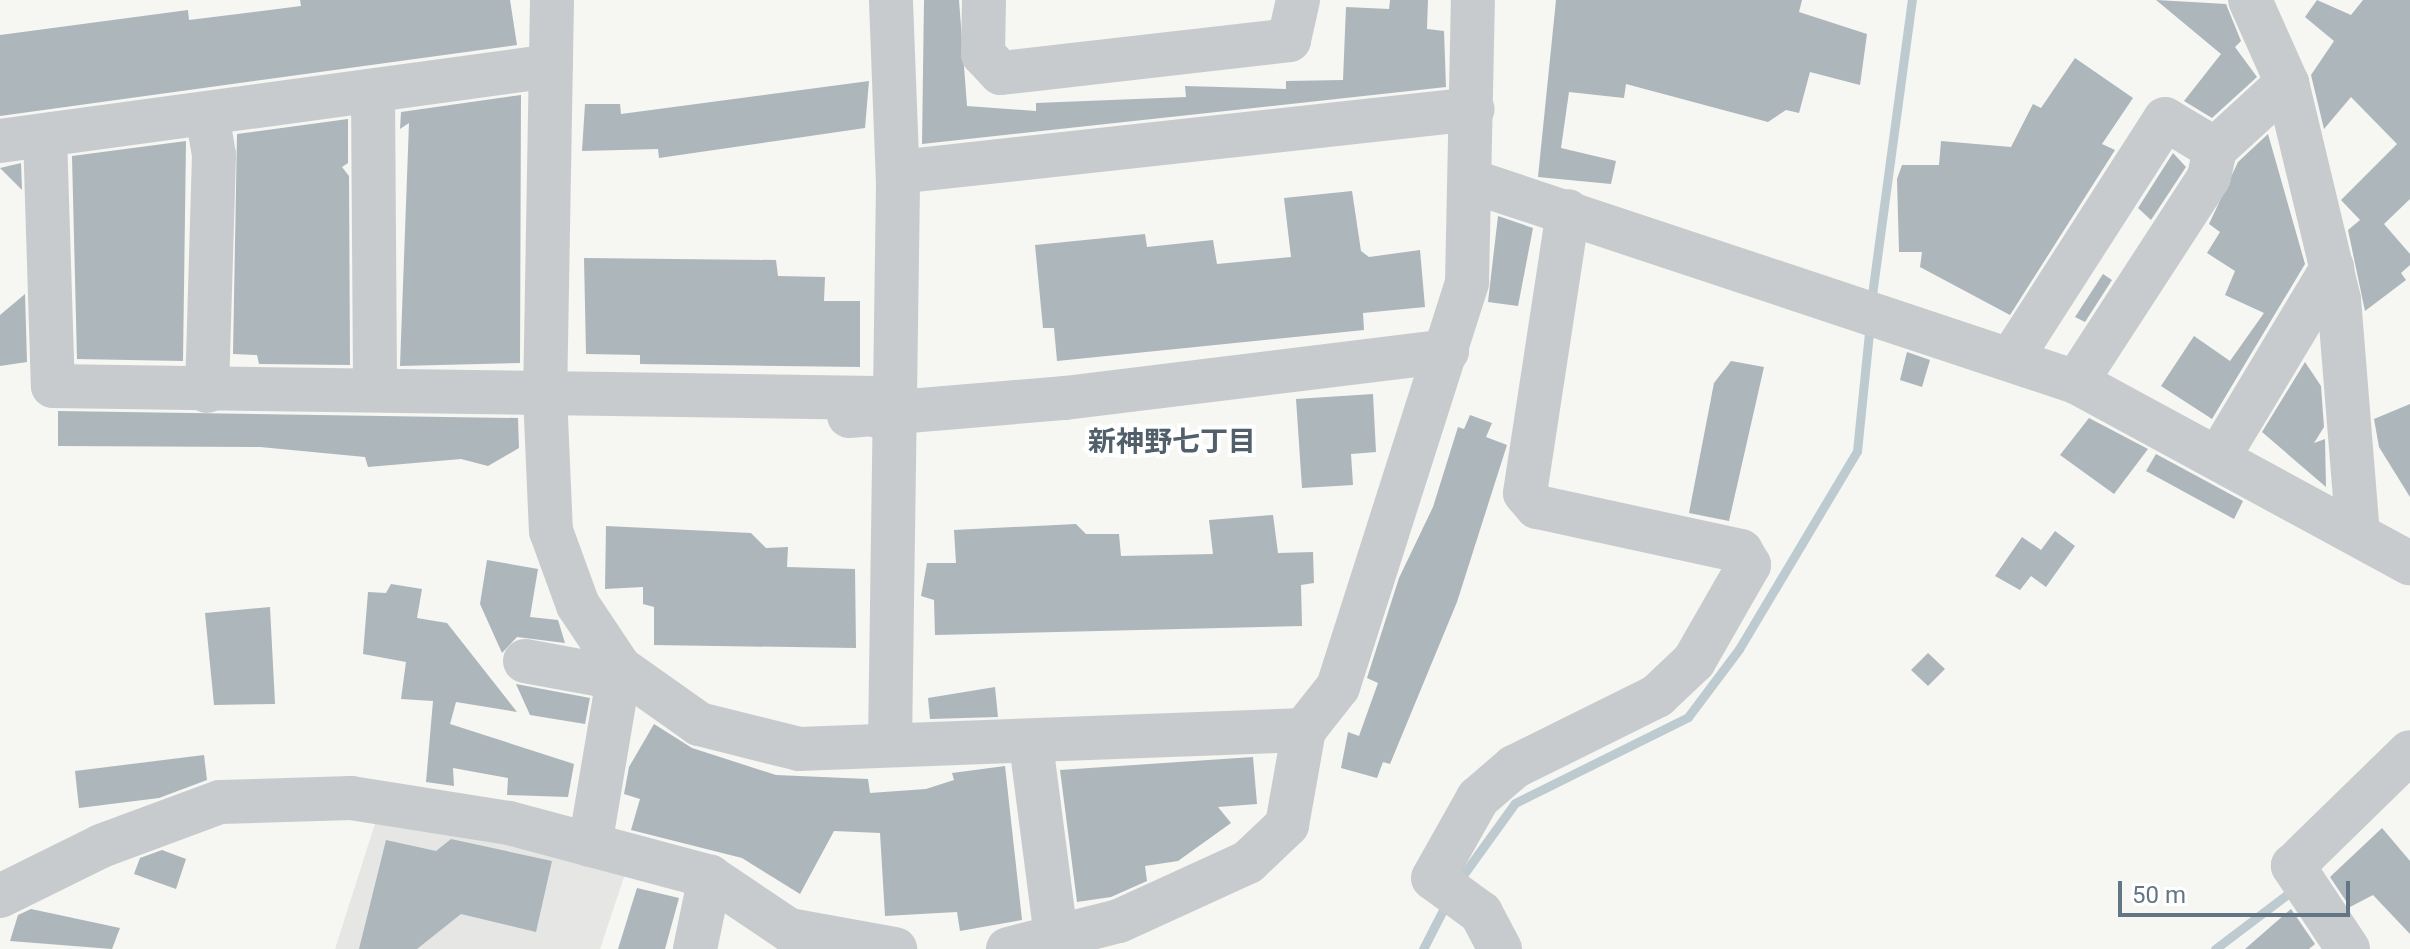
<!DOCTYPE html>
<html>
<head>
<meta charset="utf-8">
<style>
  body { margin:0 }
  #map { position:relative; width:2410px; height:949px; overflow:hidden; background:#f6f6f2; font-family:Roboto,"Noto Sans JP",sans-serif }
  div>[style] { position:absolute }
  .built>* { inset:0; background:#e6e7e5 }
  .stream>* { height:9px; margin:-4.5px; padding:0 4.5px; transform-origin:4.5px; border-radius:4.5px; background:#bdcacf }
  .building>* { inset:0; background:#adb6bb }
  .minor>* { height:44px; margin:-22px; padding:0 22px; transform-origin:22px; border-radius:22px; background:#c8cbce }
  span { translate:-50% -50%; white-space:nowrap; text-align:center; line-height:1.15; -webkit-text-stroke:8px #fff; paint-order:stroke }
  .neighbourhood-label { font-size:28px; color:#505f6a; font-weight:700 }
  .scale { position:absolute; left:2118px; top:881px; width:232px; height:36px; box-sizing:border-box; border:4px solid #627686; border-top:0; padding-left:10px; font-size:24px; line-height:28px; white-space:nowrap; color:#627686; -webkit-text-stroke:6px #fff; paint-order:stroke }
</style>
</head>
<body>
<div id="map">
  <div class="built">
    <div style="clip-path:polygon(380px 808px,627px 868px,600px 949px,335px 949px)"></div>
  </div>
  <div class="stream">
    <div style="left:1871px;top:302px;width:305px;rotate:-82.3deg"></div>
    <div style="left:1458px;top:882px;width:97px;rotate:-54.2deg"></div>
    <div style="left:1515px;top:803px;width:193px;rotate:-26.4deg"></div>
    <div style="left:1688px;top:717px;width:85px;rotate:-53.1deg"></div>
    <div style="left:1739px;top:649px;width:230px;rotate:-59.2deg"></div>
    <div style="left:1857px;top:451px;width:128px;rotate:-84.2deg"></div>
    <div style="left:1423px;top:949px;width:53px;rotate:-62.9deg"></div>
    <div style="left:2215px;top:949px;width:98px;rotate:-37.1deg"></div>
  </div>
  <div class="building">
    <div style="clip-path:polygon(300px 0,510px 0,517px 45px,0 116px,0 35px,188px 10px,189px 20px,301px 6px)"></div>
    <div style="clip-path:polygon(924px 0,959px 0,967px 106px,1036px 111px,1036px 103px,1186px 97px,1185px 86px,1286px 89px,1286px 81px,1343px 80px,1346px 7px,1389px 9px,1390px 0,1428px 0,1427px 29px,1444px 31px,1446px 87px,922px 144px)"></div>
    <div style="clip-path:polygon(1556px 0,1802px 0,1799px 12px,1867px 34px,1860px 85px,1810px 72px,1799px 113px,1786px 110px,1768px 122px,1626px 84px,1624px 98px,1569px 92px,1561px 148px,1616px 161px,1611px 184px,1538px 177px)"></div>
    <div style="clip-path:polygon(2156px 0,2226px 4px,2241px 41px,2235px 47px,2257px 77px,2212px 118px,2184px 101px,2221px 54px)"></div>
    <div style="clip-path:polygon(2317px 0,2351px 15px,2363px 0,2410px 0,2410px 199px,2384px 224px,2410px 254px,2410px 265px,2401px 273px,2406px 280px,2365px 311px,2348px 230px,2360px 220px,2341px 200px,2397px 144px,2351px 97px,2324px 129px,2311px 75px,2334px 41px,2305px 17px)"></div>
    <div style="clip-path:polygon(2075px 58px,2133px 98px,2102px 144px,2115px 150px,2010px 315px,1920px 267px,1922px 252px,1899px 252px,1897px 179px,1902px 165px,1939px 165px,1941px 141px,2011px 147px,2033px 104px,2041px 108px)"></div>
    <div style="clip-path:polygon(869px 81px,865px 128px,659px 158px,658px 149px,582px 151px,585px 104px,620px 104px,621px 114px)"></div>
    <div style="clip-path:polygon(521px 95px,520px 363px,400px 366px,409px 123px,400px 129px,401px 112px)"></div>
    <div style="clip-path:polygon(348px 119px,348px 163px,342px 167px,349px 176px,350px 365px,259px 364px,257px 355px,233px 354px,237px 134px)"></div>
    <div style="clip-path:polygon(2268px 134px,2305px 264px,2212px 419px,2161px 386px,2194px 336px,2230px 361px,2264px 313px,2225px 295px,2235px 271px,2207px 253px,2220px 232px,2209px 224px,2238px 162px)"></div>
    <div style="clip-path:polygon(186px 141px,183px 361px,77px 359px,72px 156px)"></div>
    <div style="clip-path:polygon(2173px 153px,2186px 167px,2151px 220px,2138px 208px)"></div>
    <div style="clip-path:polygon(21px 163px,22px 190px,0 168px)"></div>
    <div style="clip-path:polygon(1352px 191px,1361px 251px,1369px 257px,1420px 250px,1425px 307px,1363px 313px,1364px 330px,1057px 361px,1054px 328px,1043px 328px,1035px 245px,1145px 234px,1147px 247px,1213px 240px,1217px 264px,1291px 257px,1284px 198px)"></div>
    <div style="clip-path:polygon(1498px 216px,1533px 228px,1518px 306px,1488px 302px)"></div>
    <div style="clip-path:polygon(584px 258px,776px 260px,778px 276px,825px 277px,824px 301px,860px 301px,860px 367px,640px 364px,640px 355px,586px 354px)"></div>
    <div style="clip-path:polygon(2103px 274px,2112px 280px,2085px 322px,2075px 317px)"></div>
    <div style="clip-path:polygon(25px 294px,27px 362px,0 366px,0 315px)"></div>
    <div style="clip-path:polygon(1907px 352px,1930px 360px,1922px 387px,1900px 380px)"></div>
    <div style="clip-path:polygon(1731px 361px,1764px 367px,1729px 521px,1689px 513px,1714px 383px)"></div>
    <div style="clip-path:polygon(2305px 362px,2321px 386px,2324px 427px,2314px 443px,2325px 439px,2326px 487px,2262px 432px)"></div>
    <div style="clip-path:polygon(1373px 394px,1376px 452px,1351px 454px,1353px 485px,1302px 488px,1296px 399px)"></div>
    <div style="clip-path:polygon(2410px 404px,2410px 497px,2379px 447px,2374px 419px)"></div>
    <div style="clip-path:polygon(58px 411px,518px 418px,519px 448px,488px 466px,461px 459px,368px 467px,365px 457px,260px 447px,58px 446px)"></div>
    <div style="clip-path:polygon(1470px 415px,1492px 423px,1486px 437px,1507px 445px,1457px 602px,1390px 764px,1383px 762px,1377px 778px,1341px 768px,1348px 732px,1359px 736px,1378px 683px,1367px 678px,1399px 578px,1433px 507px,1458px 427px,1464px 429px)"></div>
    <div style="clip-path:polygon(2089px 418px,2148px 449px,2114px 494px,2060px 455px)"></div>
    <div style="clip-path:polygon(2156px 454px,2243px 501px,2234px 519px,2146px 471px)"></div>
    <div style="clip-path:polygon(1273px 515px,1278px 553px,1313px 552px,1314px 583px,1301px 585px,1302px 626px,935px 635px,934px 600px,921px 596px,927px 563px,956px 563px,954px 530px,1076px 524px,1086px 534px,1119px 534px,1121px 556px,1213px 554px,1209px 520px)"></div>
    <div style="clip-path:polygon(606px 526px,751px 533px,766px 548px,788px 547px,787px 567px,855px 569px,856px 648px,654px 645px,654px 607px,643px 604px,643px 587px,605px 589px)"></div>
    <div style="clip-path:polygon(2055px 531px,2075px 546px,2046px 587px,2031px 576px,2020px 590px,1995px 576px,2022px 537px,2041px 550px)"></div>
    <div style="clip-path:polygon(487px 560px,538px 569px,530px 617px,558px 620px,565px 643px,517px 637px,502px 653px,480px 604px)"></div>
    <div style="clip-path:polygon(391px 584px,422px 589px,417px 618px,447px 623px,517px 712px,456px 702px,450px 724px,574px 764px,568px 797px,507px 795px,508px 778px,453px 768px,454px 786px,426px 782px,433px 701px,401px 699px,406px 662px,363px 654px,368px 592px,386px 593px)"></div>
    <div style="clip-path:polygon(270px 607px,275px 704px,214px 705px,205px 613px)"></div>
    <div style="clip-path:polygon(1928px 653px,1945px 669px,1928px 686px,1911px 670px)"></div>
    <div style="clip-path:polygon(516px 684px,590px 698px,585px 724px,530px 715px)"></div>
    <div style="clip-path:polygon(995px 687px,998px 717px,930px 719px,928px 698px)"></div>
    <div style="clip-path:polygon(654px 724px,692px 748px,776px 775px,868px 779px,870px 793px,926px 789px,954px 780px,952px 773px,1005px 766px,1022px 920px,960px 931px,957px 912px,885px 916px,880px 833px,834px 831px,800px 894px,742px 858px,631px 830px,640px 799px,624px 794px,629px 767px)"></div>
    <div style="clip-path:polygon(204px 755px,207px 780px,159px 798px,79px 808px,75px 771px)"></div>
    <div style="clip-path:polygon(1253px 757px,1257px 804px,1218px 807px,1231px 823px,1178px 861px,1145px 866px,1147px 881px,1111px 897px,1077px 902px,1060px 770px)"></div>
    <div style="clip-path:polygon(2382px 828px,2410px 861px,2410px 934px,2373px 895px,2350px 907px,2330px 877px)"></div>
    <div style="clip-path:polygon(451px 839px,552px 861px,536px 932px,461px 914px,417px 949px,359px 949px,386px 840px,436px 851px)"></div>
    <div style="clip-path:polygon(162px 850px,186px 859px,176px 889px,134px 874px,140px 858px)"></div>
    <div style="clip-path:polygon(637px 888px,679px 898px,665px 949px,618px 949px)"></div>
    <div style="clip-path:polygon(31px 909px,106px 925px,120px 928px,112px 949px,10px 941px,18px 915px)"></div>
    <div style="clip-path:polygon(2291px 909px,2315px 944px,2309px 949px,2245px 949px)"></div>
  </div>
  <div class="minor">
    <div style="left:552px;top:0;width:395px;rotate:91deg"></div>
    <div style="left:545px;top:395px;width:136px;rotate:87.5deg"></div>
    <div style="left:551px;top:531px;width:79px;rotate:70deg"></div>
    <div style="left:578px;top:605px;width:76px;rotate:56.3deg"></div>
    <div style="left:620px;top:668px;width:97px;rotate:35.3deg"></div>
    <div style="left:699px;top:724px;width:103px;rotate:14deg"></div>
    <div style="left:799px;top:749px;width:505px;rotate:-2.15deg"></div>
    <div style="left:984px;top:0;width:54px;rotate:91.1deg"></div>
    <div style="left:983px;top:54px;width:26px;rotate:47deg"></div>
    <div style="left:1001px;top:73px;width:290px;rotate:-6.5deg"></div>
    <div style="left:1289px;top:40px;width:41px;rotate:-77.3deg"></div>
    <div style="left:2250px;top:0;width:91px;rotate:66deg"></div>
    <div style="left:2287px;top:83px;width:222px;rotate:76.5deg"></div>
    <div style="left:2339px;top:299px;width:236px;rotate:85.4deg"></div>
    <div style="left:373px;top:93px;width:297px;rotate:89.6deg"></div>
    <div style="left:207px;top:114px;width:42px;rotate:80.3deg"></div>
    <div style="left:214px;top:155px;width:236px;rotate:91.7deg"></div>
    <div style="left:45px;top:136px;width:250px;rotate:88.2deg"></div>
    <div style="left:53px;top:386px;width:824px;rotate:0.83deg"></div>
    <div style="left:877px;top:398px;width:18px;rotate:90deg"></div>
    <div style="left:0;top:141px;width:556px;rotate:-7.75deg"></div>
    <div style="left:898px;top:172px;width:578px;rotate:-6.25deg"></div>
    <div style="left:1474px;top:182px;width:634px;rotate:18.38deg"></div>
    <div style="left:2076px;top:382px;width:380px;rotate:28.5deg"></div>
    <div style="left:2011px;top:359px;width:285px;rotate:-57.3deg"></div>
    <div style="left:2165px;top:119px;width:58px;rotate:31deg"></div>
    <div style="left:2076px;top:382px;width:244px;rotate:-57deg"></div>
    <div style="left:2209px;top:177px;width:29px;rotate:-78deg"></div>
    <div style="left:2215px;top:149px;width:98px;rotate:-42.5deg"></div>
    <div style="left:849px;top:416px;width:217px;rotate:-4.8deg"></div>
    <div style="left:1065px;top:398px;width:385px;rotate:-7deg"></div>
    <div style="left:2218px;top:458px;width:222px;rotate:-59deg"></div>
    <div style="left:525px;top:661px;width:95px;rotate:10.4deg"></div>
    <div style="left:890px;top:744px;width:560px;rotate:-89.18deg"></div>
    <div style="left:898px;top:184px;width:184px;rotate:-92.2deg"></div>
    <div style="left:1031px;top:744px;width:194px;rotate:82.6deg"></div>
    <div style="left:590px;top:845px;width:180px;rotate:-80.4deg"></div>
    <div style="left:0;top:896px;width:113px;rotate:-26.3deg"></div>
    <div style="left:101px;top:846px;width:127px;rotate:-20.3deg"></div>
    <div style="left:220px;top:802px;width:131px;rotate:-1.7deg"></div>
    <div style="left:351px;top:798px;width:160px;rotate:9deg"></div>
    <div style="left:509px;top:823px;width:208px;rotate:15deg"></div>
    <div style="left:710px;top:877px;width:95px;rotate:33.9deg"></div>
    <div style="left:789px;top:930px;width:108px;rotate:10.2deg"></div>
    <div style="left:695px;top:949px;width:74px;rotate:-78.2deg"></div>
    <div style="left:1008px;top:949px;width:114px;rotate:-14.2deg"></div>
    <div style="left:1119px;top:921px;width:142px;rotate:-24.6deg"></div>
    <div style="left:1248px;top:862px;width:54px;rotate:-43.5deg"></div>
    <div style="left:1287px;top:825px;width:97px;rotate:-79.9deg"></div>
    <div style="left:1304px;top:730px;width:55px;rotate:-51.7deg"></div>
    <div style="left:1338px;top:687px;width:425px;rotate:-72.3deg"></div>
    <div style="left:1467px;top:282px;width:282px;rotate:-88.8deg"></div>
    <div style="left:1500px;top:949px;width:41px;rotate:-117.8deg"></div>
    <div style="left:1481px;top:913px;width:59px;rotate:-143.9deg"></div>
    <div style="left:1433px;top:878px;width:92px;rotate:-60.6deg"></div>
    <div style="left:1478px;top:798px;width:48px;rotate:-40.7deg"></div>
    <div style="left:1514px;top:767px;width:160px;rotate:-26.4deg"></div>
    <div style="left:1657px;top:696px;width:51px;rotate:-43.4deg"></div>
    <div style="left:1694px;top:661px;width:111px;rotate:-60.2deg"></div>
    <div style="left:1749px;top:565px;width:16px;rotate:-120deg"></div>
    <div style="left:1741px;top:551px;width:209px;rotate:-167.8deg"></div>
    <div style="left:1537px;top:507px;width:18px;rotate:-131deg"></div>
    <div style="left:1525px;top:493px;width:285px;rotate:-81.3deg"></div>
    <div style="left:2348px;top:949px;width:100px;rotate:-123.5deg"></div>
    <div style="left:2293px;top:866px;width:163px;rotate:-44.3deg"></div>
  </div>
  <div class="neighbourhood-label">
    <span style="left:1172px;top:442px">新神野七丁目</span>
  </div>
  <div class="scale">50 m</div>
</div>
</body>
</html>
